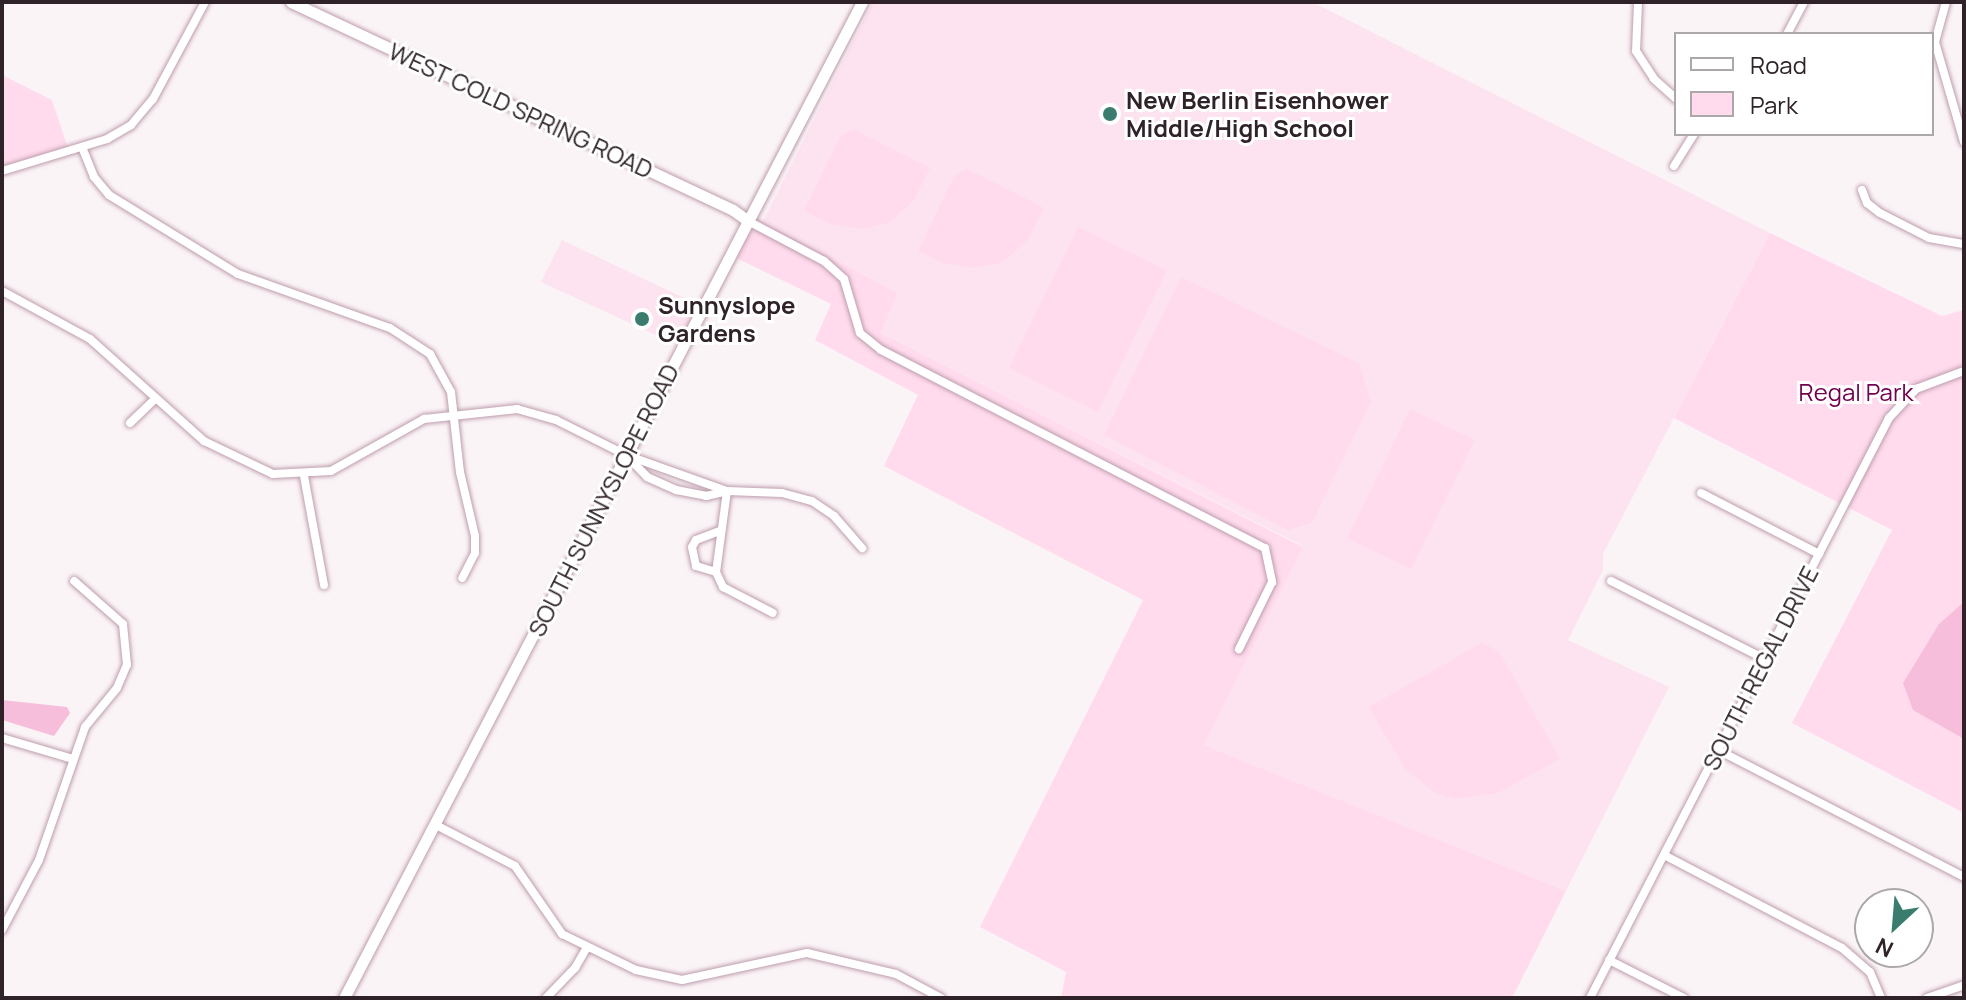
<!DOCTYPE html>
<html>
<head>
<meta charset="utf-8">
<style>
  body { margin:0 }
  #map { position:relative; width:1966px; height:1000px; overflow:hidden; background:#fbf4f7; font-family:Manrope,sans-serif }
  div>[style] { position:absolute }
  .built>* { inset:0; background:#fde3ef }
  .green>* { inset:0; background:#ffdbed }
  .water>* { inset:0; background:#f7bedb }
  .roads { filter:drop-shadow(0 0 2px #be9dad) drop-shadow(0 0 2px #be9dad) }
  .street>* { height:8px; margin:-4px; padding:0 4px; transform-origin:4px; border-radius:4px; background:#fff }
  .secondary>* { height:11px; margin:-5.5px; padding:0 5.5px; transform-origin:5.5px; border-radius:5.5px; background:#fff }
  .dots>* { width:22px; height:22px; translate:-50% -50%; box-sizing:border-box; border:4px solid #fff; border-radius:50% }
  span { translate:-50% -50%; white-space:nowrap; text-align:center; line-height:1.15; -webkit-text-stroke:6px #fff; paint-order:stroke }
  .poi-label { font-size:24px; color:#2f2329; font-weight:700 }
  .left { translate:0 -50%; text-align:left }
  .street-label { font-size:24px; color:#2f2329 }
  .park-label { font-size:24px; color:#72004f }
  .frame { position:absolute; inset:0; border:4px solid #2f2329; pointer-events:none }
  .legend { position:absolute; left:1674px; top:32px; width:260px; height:104px; box-sizing:border-box; background:#fff; border:2px solid #aca7a9; margin:0; padding:10px 14px; list-style:none; font-size:24px; color:#2f2329 }
  .legend li { display:flex; align-items:center; gap:16px; height:40px }
  .legend b { width:40px; border:2px solid #aca7a9 }
  .north { position:absolute; left:1854px; top:888px; width:80px; height:80px; box-sizing:border-box; background:#fff; border:2px solid #aca7a9; border-radius:50%; rotate:206deg; font-size:22px; font-weight:700; line-height:32px; text-align:center; color:#2f2329 }
  .north::after { content:''; display:block; margin:auto; width:28px; height:36px; background:#3a7c6d; clip-path:polygon(50% 0,100% 100%,50% 72%,0 100%) }
</style>
</head>
<body>
<div id="map">
  <div class="built">
    <div style="clip-path:polygon(873px 2px,1312px 2px,1770px 233px,1603px 554px,1603px 570px,1568px 640px,1669px 687px,1566px 891px,1204px 745px,1303px 546px,881px 333px,898px 293px,763px 221px)"></div>
    <div style="clip-path:polygon(562px 240px,703px 307px,682px 347px,541px 282px)"></div>
  </div>
  <div class="green">
    <div style="clip-path:polygon(2px 75px,52px 100px,69px 151px,2px 171px)"></div>
    <div style="clip-path:polygon(853px 129px,930px 168px,914px 200px,890px 222px,863px 229px,830px 224px,804px 211px,840px 137px)"></div>
    <div style="clip-path:polygon(967px 169px,1044px 208px,1028px 240px,1003px 262px,976px 268px,943px 263px,918px 251px,954px 176px)"></div>
    <div style="clip-path:polygon(751px 215px,898px 293px,881px 333px,1303px 547px,1204px 745px,1566px 891px,1512px 998px,1061px 998px,1066px 972px,980px 927px,1143px 600px,884px 466px,918px 395px,815px 340px,831px 304px,730px 255px)"></div>
    <div style="clip-path:polygon(1078px 227px,1167px 270px,1098px 412px,1009px 368px)"></div>
    <div style="clip-path:polygon(1770px 233px,1942px 316px,1964px 310px,1964px 813px,1792px 723px,1892px 530px,1674px 418px)"></div>
    <div style="clip-path:polygon(1181px 277px,1359px 363px,1371px 402px,1312px 523px,1288px 530px,1104px 435px)"></div>
    <div style="clip-path:polygon(1410px 409px,1475px 440px,1411px 569px,1347px 538px)"></div>
    <div style="clip-path:polygon(1483px 642px,1500px 653px,1560px 759px,1498px 793px,1454px 799px,1434px 792px,1405px 769px,1369px 707px)"></div>
  </div>
  <div class="water">
    <div style="clip-path:polygon(1964px 602px,1964px 739px,1913px 710px,1903px 683px,1939px 624px)"></div>
    <div style="clip-path:polygon(2px 700px,67px 707px,70px 713px,54px 736px,2px 720px)"></div>
  </div>
  <div class="roads">
    <div class="street">
      <div style="left:1638px;top:2px;width:49px;rotate:92.3deg"></div>
      <div style="left:1636px;top:51px;width:33px;rotate:57deg"></div>
      <div style="left:1654px;top:79px;width:30px;rotate:42deg"></div>
      <div style="left:1946px;top:2px;width:41px;rotate:105.4deg"></div>
      <div style="left:1935px;top:42px;width:104px;rotate:73.8deg"></div>
      <div style="left:1787px;top:34px;width:36px;rotate:-62deg"></div>
      <div style="left:82px;top:147px;width:32px;rotate:68deg"></div>
      <div style="left:94px;top:177px;width:23px;rotate:50deg"></div>
      <div style="left:109px;top:195px;width:151px;rotate:31.5deg"></div>
      <div style="left:238px;top:274px;width:161px;rotate:19.6deg"></div>
      <div style="left:390px;top:328px;width:48px;rotate:33deg"></div>
      <div style="left:430px;top:354px;width:43px;rotate:61.1deg"></div>
      <div style="left:451px;top:392px;width:81px;rotate:83.6deg"></div>
      <div style="left:460px;top:472px;width:66px;rotate:76.8deg"></div>
      <div style="left:475px;top:536px;width:17px;rotate:90deg"></div>
      <div style="left:475px;top:553px;width:28px;rotate:117deg"></div>
      <div style="left:1674px;top:166px;width:38px;rotate:-58deg"></div>
      <div style="left:2px;top:171px;width:110px;rotate:-16.9deg"></div>
      <div style="left:107px;top:139px;width:28px;rotate:-30deg"></div>
      <div style="left:131px;top:125px;width:34px;rotate:-50deg"></div>
      <div style="left:153px;top:99px;width:110px;rotate:-61.8deg"></div>
      <div style="left:1862px;top:190px;width:14px;rotate:69deg"></div>
      <div style="left:1867px;top:203px;width:16px;rotate:38deg"></div>
      <div style="left:1880px;top:213px;width:55px;rotate:27deg"></div>
      <div style="left:1929px;top:238px;width:36px;rotate:10deg"></div>
      <div style="left:748px;top:221px;width:86px;rotate:27.8deg"></div>
      <div style="left:824px;top:261px;width:27px;rotate:42deg"></div>
      <div style="left:844px;top:279px;width:56px;rotate:73.5deg"></div>
      <div style="left:860px;top:333px;width:27px;rotate:39deg"></div>
      <div style="left:881px;top:350px;width:432px;rotate:27.3deg"></div>
      <div style="left:1265px;top:548px;width:35px;rotate:78deg"></div>
      <div style="left:1272px;top:582px;width:75px;rotate:116.2deg"></div>
      <div style="left:2px;top:291px;width:100px;rotate:28.6deg"></div>
      <div style="left:90px;top:339px;width:153px;rotate:41.8deg"></div>
      <div style="left:204px;top:441px;width:76px;rotate:25.6deg"></div>
      <div style="left:273px;top:474px;width:58px;rotate:-3deg"></div>
      <div style="left:331px;top:471px;width:107px;rotate:-29.2deg"></div>
      <div style="left:424px;top:419px;width:94px;rotate:-6.1deg"></div>
      <div style="left:517px;top:409px;width:41px;rotate:15.8deg"></div>
      <div style="left:556px;top:420px;width:78px;rotate:26.6deg"></div>
      <div style="left:626px;top:455px;width:107px;rotate:19.6deg"></div>
      <div style="left:130px;top:423px;width:32px;rotate:-44deg"></div>
      <div style="left:627px;top:456px;width:29px;rotate:46deg"></div>
      <div style="left:647px;top:477px;width:32px;rotate:24deg"></div>
      <div style="left:676px;top:490px;width:31px;rotate:11deg"></div>
      <div style="left:706px;top:496px;width:22px;rotate:-13deg"></div>
      <div style="left:727px;top:491px;width:55px;rotate:2.1deg"></div>
      <div style="left:782px;top:493px;width:31px;rotate:15deg"></div>
      <div style="left:812px;top:501px;width:27px;rotate:34deg"></div>
      <div style="left:834px;top:516px;width:43px;rotate:48.8deg"></div>
      <div style="left:304px;top:476px;width:111px;rotate:79.6deg"></div>
      <div style="left:727px;top:491px;width:82px;rotate:97.7deg"></div>
      <div style="left:716px;top:572px;width:17px;rotate:65deg"></div>
      <div style="left:723px;top:587px;width:56px;rotate:27.5deg"></div>
      <div style="left:1701px;top:493px;width:133px;rotate:27.3deg"></div>
      <div style="left:716px;top:572px;width:21px;rotate:-163deg"></div>
      <div style="left:696px;top:566px;width:19px;rotate:-102deg"></div>
      <div style="left:692px;top:547px;width:8px;rotate:-60deg"></div>
      <div style="left:696px;top:540px;width:26px;rotate:-21deg"></div>
      <div style="left:1611px;top:581px;width:173px;rotate:26.9deg"></div>
      <div style="left:2px;top:738px;width:74px;rotate:16.5deg"></div>
      <div style="left:1718px;top:750px;width:277px;rotate:27.3deg"></div>
      <div style="left:434px;top:824px;width:91px;rotate:27.4deg"></div>
      <div style="left:515px;top:866px;width:83px;rotate:55.3deg"></div>
      <div style="left:562px;top:934px;width:82px;rotate:25.9deg"></div>
      <div style="left:636px;top:970px;width:47px;rotate:12.3deg"></div>
      <div style="left:682px;top:980px;width:128px;rotate:-12.2deg"></div>
      <div style="left:807px;top:953px;width:91px;rotate:13.3deg"></div>
      <div style="left:896px;top:974px;width:51px;rotate:28.1deg"></div>
      <div style="left:1664px;top:855px;width:201px;rotate:27.6deg"></div>
      <div style="left:1842px;top:948px;width:37px;rotate:41deg"></div>
      <div style="left:1870px;top:972px;width:28px;rotate:67deg"></div>
      <div style="left:2px;top:930px;width:79px;rotate:-62.1deg"></div>
      <div style="left:39px;top:860px;width:141px;rotate:-70.9deg"></div>
      <div style="left:85px;top:727px;width:50px;rotate:-50.6deg"></div>
      <div style="left:117px;top:688px;width:25px;rotate:-67deg"></div>
      <div style="left:127px;top:665px;width:41px;rotate:-95.6deg"></div>
      <div style="left:123px;top:624px;width:65px;rotate:-138.7deg"></div>
      <div style="left:1609px;top:960px;width:84px;rotate:26.9deg"></div>
      <div style="left:546px;top:998px;width:42px;rotate:-46deg"></div>
      <div style="left:575px;top:968px;width:24px;rotate:-60deg"></div>
      <div style="left:1590px;top:998px;width:653px;rotate:-62.73deg"></div>
      <div style="left:1889px;top:418px;width:40px;rotate:-47deg"></div>
      <div style="left:1916px;top:389px;width:51px;rotate:-20.6deg"></div>
      <div style="left:1927px;top:998px;width:39px;rotate:-19deg"></div>
    </div>
    <div class="secondary">
      <div style="left:291px;top:2px;width:488px;rotate:25.2deg"></div>
      <div style="left:733px;top:210px;width:19px;rotate:36deg"></div>
      <div style="left:344px;top:998px;width:1123px;rotate:-62.52deg"></div>
    </div>
  </div>
  <div class="dots">
    <div style="left:1110px;top:114px;background:#3a7c6d"></div>
    <div style="left:642px;top:319px;background:#3a7c6d"></div>
  </div>
  <div class="poi-label">
    <span class="left" style="left:1126px;top:114px">New Berlin Eisenhower<br>Middle/High School</span>
    <span class="left" style="left:658px;top:319px">Sunnyslope<br>Gardens</span>
  </div>
  <div class="street-label">
    <span style="left:521px;top:110px;rotate:25deg">WEST COLD SPRING ROAD</span>
    <span style="left:603px;top:500px;rotate:-63deg">SOUTH SUNNYSLOPE ROAD</span>
    <span style="left:1760px;top:668px;rotate:-63deg">SOUTH REGAL DRIVE</span>
  </div>
  <div class="park-label">
    <span style="left:1856px;top:392px">Regal Park</span>
  </div>
  <div class="frame"></div>
  <ul class="legend">
  <li><b style="height:10px;background:#fff"></b>Road</li>
  <li><b style="height:22px;background:#ffdbed"></b>Park</li>
  </ul>
  <div class="north">N</div>
</div>
</body>
</html>
